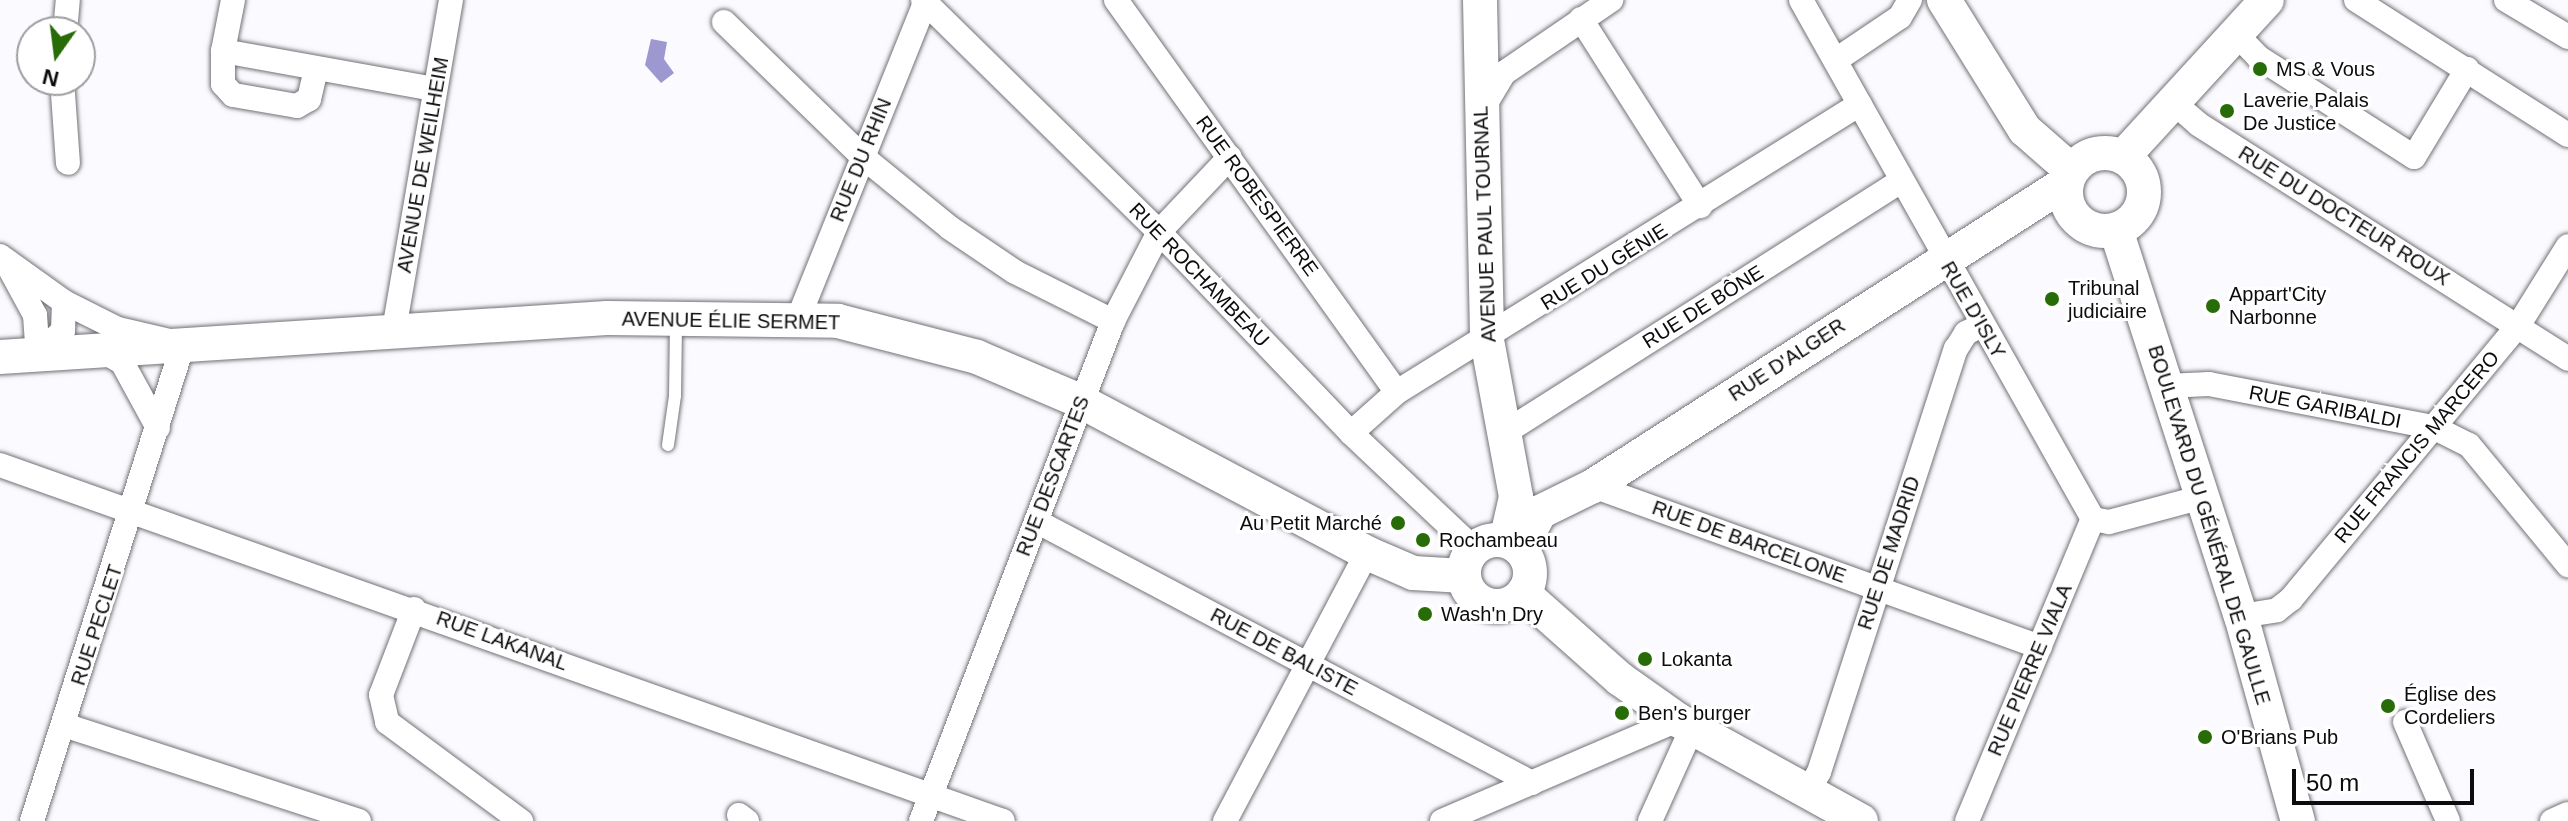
<!DOCTYPE html>
<html>
<head>
<meta charset="utf-8">
<style>
  body { margin:0 }
  #map { position:relative; width:2568px; height:821px; overflow:hidden; background:#fbfbff; font-family:Arial,sans-serif }
  div>[style] { position:absolute }
  .water>* { inset:0; background:#9d98cf }
  .roads { filter:drop-shadow(0 0 2px #717177) drop-shadow(0 0 2px #717177) }
  .lane>* { height:12px; margin:-6px; padding:0 6px; transform-origin:6px; border-radius:6px; background:#fff }
  .street>* { height:24px; margin:-12px; padding:0 12px; transform-origin:12px; border-radius:12px; background:#fff }
  .secondary>* { height:34px; margin:-17px; padding:0 17px; transform-origin:17px; border-radius:17px; background:#fff }
  .secondary>.ring { margin:-17px; padding:0; box-sizing:content-box; background:none; border:34px solid #fff; border-radius:50% }
  .dots>* { width:22px; height:22px; translate:-50% -50%; box-sizing:border-box; border:4px solid #fff; border-radius:50% }
  span { translate:-50% -50%; white-space:nowrap; text-align:center; line-height:1.15; -webkit-text-stroke:6px #fff; paint-order:stroke }
  .poi-label { font-size:20px; color:#0c0c0e }
  .left { translate:0 -50%; text-align:left }
  .right { translate:-100% -50%; text-align:right }
  .street-label { font-size:20px; color:#0c0c0e }
  .north { position:absolute; left:16px; top:16px; width:80px; height:80px; box-sizing:border-box; background:#fff; border:2px solid #9e9e9f; border-radius:50%; rotate:194deg; font-size:22px; font-weight:700; line-height:32px; text-align:center; color:#0c0c0e }
  .north::after { content:''; display:block; margin:auto; width:28px; height:36px; background:#276c07; clip-path:polygon(50% 0,100% 100%,50% 72%,0 100%) }
  .scale { position:absolute; left:2292px; top:769px; width:182px; height:36px; box-sizing:border-box; border:4px solid #0c0c0e; border-top:0; padding-left:10px; font-size:24px; line-height:28px; white-space:nowrap; color:#0c0c0e; -webkit-text-stroke:6px #fff; paint-order:stroke }
</style>
</head>
<body>
<div id="map">
  <div class="water">
    <div style="clip-path:polygon(651px 39px,667px 42px,664px 59px,674px 73px,661px 83px,645px 65px)"></div>
  </div>
  <div class="roads">
    <div class="lane">
      <div style="left:668px;top:445px;width:49px;rotate:-81.9deg"></div>
      <div style="left:675px;top:396px;width:74px;rotate:-89.2deg"></div>
    </div>
    <div class="street">
      <div style="left:923px;top:0;width:331px;rotate:44.5deg"></div>
      <div style="left:1159px;top:232px;width:278px;rotate:46.3deg"></div>
      <div style="left:1351px;top:433px;width:169px;rotate:43.3deg"></div>
      <div style="left:1116px;top:0;width:482px;rotate:54.4deg"></div>
      <div style="left:1801px;top:0;width:596px;rotate:60.64deg"></div>
      <div style="left:2093px;top:519px;width:16px;rotate:11deg"></div>
      <div style="left:2109px;top:522px;width:96px;rotate:-15deg"></div>
      <div style="left:2356px;top:0;width:251px;rotate:32.5deg"></div>
      <div style="left:2506px;top:0;width:72px;rotate:30.8deg"></div>
      <div style="left:1581px;top:19px;width:222px;rotate:57.5deg"></div>
      <div style="left:724px;top:22px;width:194px;rotate:44.2deg"></div>
      <div style="left:863px;top:157px;width:112px;rotate:39.2deg"></div>
      <div style="left:950px;top:228px;width:78px;rotate:34.1deg"></div>
      <div style="left:1015px;top:272px;width:110px;rotate:26.6deg"></div>
      <div style="left:65px;top:32px;width:32px;rotate:-85deg"></div>
      <div style="left:2236px;top:34px;width:32px;rotate:46deg"></div>
      <div style="left:2258px;top:57px;width:185px;rotate:32.7deg"></div>
      <div style="left:2414px;top:157px;width:103px;rotate:-58.9deg"></div>
      <div style="left:223px;top:51px;width:52px;rotate:-78.9deg"></div>
      <div style="left:1836px;top:60px;width:77px;rotate:-33.9deg"></div>
      <div style="left:1900px;top:17px;width:20px;rotate:-60deg"></div>
      <div style="left:316px;top:69px;width:31px;rotate:103deg"></div>
      <div style="left:309px;top:99px;width:14px;rotate:150deg"></div>
      <div style="left:297px;top:106px;width:65px;rotate:-170.2deg"></div>
      <div style="left:233px;top:95px;width:15px;rotate:-132deg"></div>
      <div style="left:223px;top:84px;width:33px;rotate:-90deg"></div>
      <div style="left:223px;top:51px;width:215px;rotate:10.2deg"></div>
      <div style="left:62px;top:80px;width:83px;rotate:85.9deg"></div>
      <div style="left:2173px;top:102px;width:33px;rotate:41deg"></div>
      <div style="left:2198px;top:124px;width:438px;rotate:32.4deg"></div>
      <div style="left:1483px;top:108px;width:41px;rotate:-59deg"></div>
      <div style="left:1504px;top:73px;width:130px;rotate:-34.3deg"></div>
      <div style="left:0;top:256px;width:79px;rotate:35.7deg"></div>
      <div style="left:64px;top:302px;width:60px;rotate:26.6deg"></div>
      <div style="left:118px;top:329px;width:67px;rotate:13deg"></div>
      <div style="left:183px;top:344px;width:500px;rotate:107.57deg"></div>
      <div style="left:11px;top:271px;width:50px;rotate:61.4deg"></div>
      <div style="left:35px;top:315px;width:39px;rotate:86deg"></div>
      <div style="left:38px;top:354px;width:34px;rotate:-43deg"></div>
      <div style="left:63px;top:331px;width:29px;rotate:-88deg"></div>
      <div style="left:798px;top:319px;width:344px;rotate:-68.1deg"></div>
      <div style="left:394px;top:330px;width:335px;rotate:-80.2deg"></div>
      <div style="left:101px;top:350px;width:24px;rotate:30deg"></div>
      <div style="left:122px;top:362px;width:75px;rotate:61.4deg"></div>
      <div style="left:2166px;top:386px;width:43px;rotate:-2.7deg"></div>
      <div style="left:2209px;top:384px;width:228px;rotate:10.9deg"></div>
      <div style="left:2433px;top:427px;width:40px;rotate:26.6deg"></div>
      <div style="left:2469px;top:445px;width:156px;rotate:50.5deg"></div>
      <div style="left:1351px;top:433px;width:62px;rotate:-41.7deg"></div>
      <div style="left:1397px;top:392px;width:545px;rotate:-31.88deg"></div>
      <div style="left:1504px;top:433px;width:470px;rotate:-32.4deg"></div>
      <div style="left:0;top:465px;width:1064px;rotate:19.54deg"></div>
      <div style="left:1593px;top:486px;width:475px;rotate:19.8deg"></div>
      <div style="left:1036px;top:521px;width:561px;rotate:27.84deg"></div>
      <div style="left:414px;top:609px;width:92px;rotate:111deg"></div>
      <div style="left:381px;top:695px;width:28px;rotate:77deg"></div>
      <div style="left:387px;top:722px;width:167px;rotate:36.5deg"></div>
      <div style="left:2241px;top:616px;width:36px;rotate:-9deg"></div>
      <div style="left:2277px;top:610px;width:18px;rotate:-38deg"></div>
      <div style="left:2291px;top:599px;width:355px;rotate:-50.3deg"></div>
      <div style="left:2518px;top:326px;width:94px;rotate:-58deg"></div>
      <div style="left:2405px;top:722px;width:108px;rotate:66.5deg"></div>
      <div style="left:64px;top:725px;width:310px;rotate:18deg"></div>
      <div style="left:1808px;top:791px;width:22px;rotate:-60deg"></div>
      <div style="left:1819px;top:772px;width:445px;rotate:-72.1deg"></div>
      <div style="left:1956px;top:349px;width:19px;rotate:-58deg"></div>
      <div style="left:1966px;top:333px;width:18px;rotate:-27deg"></div>
      <div style="left:739px;top:815px;width:10px;rotate:37deg"></div>
      <div style="left:921px;top:821px;width:536px;rotate:-68.99deg"></div>
      <div style="left:1113px;top:321px;width:100px;rotate:-62.7deg"></div>
      <div style="left:1159px;top:232px;width:103px;rotate:-46.6deg"></div>
      <div style="left:1225px;top:821px;width:303px;rotate:-62.1deg"></div>
      <div style="left:1442px;top:821px;width:257px;rotate:-23.2deg"></div>
      <div style="left:1650px;top:821px;width:102px;rotate:-65.7deg"></div>
      <div style="left:1967px;top:821px;width:327px;rotate:-67.4deg"></div>
      <div style="left:2552px;top:821px;width:17px;rotate:-24deg"></div>
    </div>
    <div class="secondary">
      <div style="left:1480px;top:0;width:340px;rotate:88.8deg"></div>
      <div style="left:1487px;top:340px;width:160px;rotate:79.5deg"></div>
      <div style="left:1516px;top:497px;width:45px;rotate:102.8deg"></div>
      <div style="left:1944px;top:0;width:153px;rotate:58.1deg"></div>
      <div style="left:2025px;top:130px;width:62px;rotate:41.1deg"></div>
      <div class="ring" style="left:2066px;top:153px;width:44px;height:44px"></div>
      <div style="left:2123px;top:157px;width:213px;rotate:-47.5deg"></div>
      <div style="left:2116px;top:230px;width:406px;rotate:72.1deg"></div>
      <div style="left:2241px;top:616px;width:213px;rotate:74.5deg"></div>
      <div style="left:0;top:357px;width:608px;rotate:-3.68deg"></div>
      <div style="left:607px;top:318px;width:231px;rotate:0.7deg"></div>
      <div style="left:838px;top:321px;width:144px;rotate:14.5deg"></div>
      <div style="left:977px;top:357px;width:112px;rotate:23.1deg"></div>
      <div style="left:1080px;top:401px;width:325px;rotate:27.9deg"></div>
      <div style="left:1367px;top:553px;width:50px;rotate:23.5deg"></div>
      <div style="left:1413px;top:573px;width:51px;rotate:3.4deg"></div>
      <div class="ring" style="left:1464px;top:540px;width:32px;height:32px"></div>
      <div style="left:1520px;top:549px;width:42px;rotate:-61.6deg"></div>
      <div style="left:1540px;top:512px;width:59px;rotate:-26.1deg"></div>
      <div style="left:1593px;top:486px;width:563px;rotate:-32.67deg"></div>
      <div style="left:1523px;top:593px;width:130px;rotate:41.6deg"></div>
      <div style="left:1620px;top:679px;width:71px;rotate:35.3deg"></div>
      <div style="left:1678px;top:720px;width:209px;rotate:28.9deg"></div>
    </div>
  </div>
  <div class="dots">
    <div style="left:2260px;top:69px;background:#276c07"></div>
    <div style="left:2227px;top:111px;background:#276c07"></div>
    <div style="left:2052px;top:299px;background:#276c07"></div>
    <div style="left:2213px;top:306px;background:#276c07"></div>
    <div style="left:1398px;top:523px;background:#276c07"></div>
    <div style="left:1423px;top:540px;background:#276c07"></div>
    <div style="left:1425px;top:614px;background:#276c07"></div>
    <div style="left:1645px;top:659px;background:#276c07"></div>
    <div style="left:2388px;top:706px;background:#276c07"></div>
    <div style="left:1622px;top:713px;background:#276c07"></div>
    <div style="left:2205px;top:737px;background:#276c07"></div>
  </div>
  <div class="poi-label">
    <span class="left" style="left:2276px;top:69px">MS &amp; Vous</span>
    <span class="left" style="left:2243px;top:112px">Laverie Palais<br>De Justice</span>
    <span class="left" style="left:2068px;top:300px">Tribunal<br>judiciaire</span>
    <span class="left" style="left:2229px;top:306px">Appart'City<br>Narbonne</span>
    <span class="right" style="left:1382px;top:523px">Au Petit Marché</span>
    <span class="left" style="left:1439px;top:540px">Rochambeau</span>
    <span class="left" style="left:1441px;top:614px">Wash'n Dry</span>
    <span class="left" style="left:1661px;top:659px">Lokanta</span>
    <span class="left" style="left:2404px;top:706px">Église des<br>Cordeliers</span>
    <span class="left" style="left:1638px;top:713px">Ben's burger</span>
    <span class="left" style="left:2221px;top:737px">O'Brians Pub</span>
  </div>
  <div class="street-label">
    <span style="left:861px;top:160px;rotate:-68deg">RUE DU RHIN</span>
    <span style="left:423px;top:165px;rotate:-80deg">AVENUE DE WEILHEIM</span>
    <span style="left:1257px;top:196px;rotate:54deg">RUE ROBESPIERRE</span>
    <span style="left:2344px;top:216px;rotate:32deg">RUE DU DOCTEUR ROUX</span>
    <span style="left:1485px;top:224px;rotate:-92deg">AVENUE PAUL TOURNAL</span>
    <span style="left:1604px;top:267px;rotate:-32deg">RUE DU GÉNIE</span>
    <span style="left:1199px;top:275px;rotate:46deg">RUE ROCHAMBEAU</span>
    <span style="left:1703px;top:307px;rotate:-32deg">RUE DE BÔNE</span>
    <span style="left:1973px;top:310px;rotate:60deg">RUE D'ISLY</span>
    <span style="left:731px;top:321px;rotate:1deg">AVENUE ÉLIE SERMET</span>
    <span style="left:1787px;top:360px;rotate:-33deg">RUE D'ALGER</span>
    <span style="left:2325px;top:407px;rotate:11deg">RUE GARIBALDI</span>
    <span style="left:2417px;top:447px;rotate:-50deg">RUE FRANCIS MARCERO</span>
    <span style="left:1053px;top:476px;rotate:-69deg">RUE DESCARTES</span>
    <span style="left:2209px;top:525px;rotate:73deg">BOULEVARD DU GÉNÉRAL DE GAULLE</span>
    <span style="left:1749px;top:542px;rotate:20deg">RUE DE BARCELONE</span>
    <span style="left:1889px;top:553px;rotate:-72deg">RUE DE MADRID</span>
    <span style="left:97px;top:625px;rotate:-72deg">RUE PECLET</span>
    <span style="left:502px;top:641px;rotate:20deg">RUE LAKANAL</span>
    <span style="left:1284px;top:652px;rotate:28deg">RUE DE BALISTE</span>
    <span style="left:2030px;top:670px;rotate:-67deg">RUE PIERRE VIALA</span>
  </div>
  <div class="north">N</div>
  <div class="scale">50 m</div>
</div>
</body>
</html>
